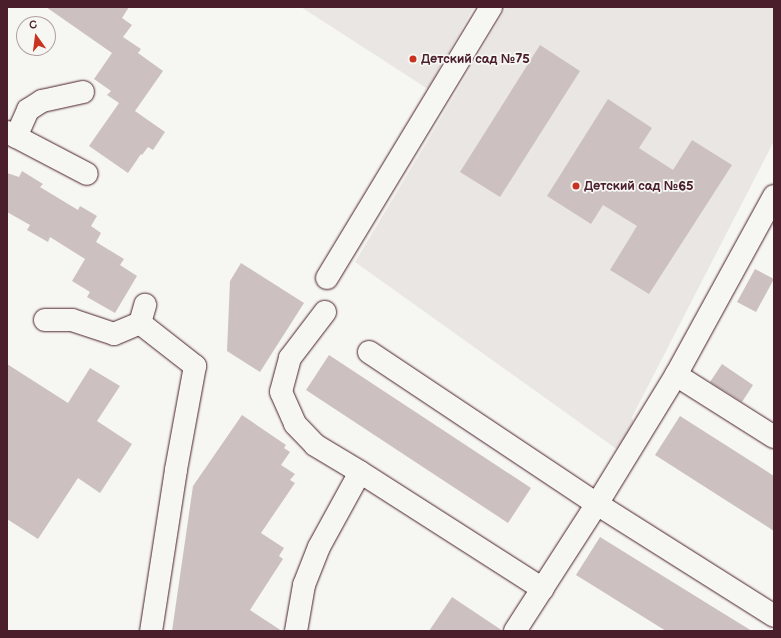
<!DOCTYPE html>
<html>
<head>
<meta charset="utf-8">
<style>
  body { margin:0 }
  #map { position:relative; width:781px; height:638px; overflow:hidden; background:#f6f6f2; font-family:"Balsamiq Sans",sans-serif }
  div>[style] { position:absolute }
  .built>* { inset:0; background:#e9e6e3 }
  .building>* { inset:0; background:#ccc1c0 }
  .roads { filter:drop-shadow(0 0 1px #4a1f2b) drop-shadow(0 0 1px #4a1f2b) }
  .minor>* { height:22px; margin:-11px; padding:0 11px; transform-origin:11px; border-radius:11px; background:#f6f6f2 }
  .dots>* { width:11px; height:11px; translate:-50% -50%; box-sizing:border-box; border:2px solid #f6f6f2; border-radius:50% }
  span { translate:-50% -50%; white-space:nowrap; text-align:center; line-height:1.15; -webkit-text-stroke:3.5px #f6f6f2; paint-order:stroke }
  .poi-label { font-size:13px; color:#4a1f2b; font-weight:700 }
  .left { translate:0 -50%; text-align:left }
  .frame { position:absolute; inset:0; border:8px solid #4a1f2b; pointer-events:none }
  .north { position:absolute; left:16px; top:16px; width:40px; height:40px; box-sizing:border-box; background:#f6f6f2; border:1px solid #b1a0a2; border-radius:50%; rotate:346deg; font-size:11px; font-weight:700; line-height:16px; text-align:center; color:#4a1f2b }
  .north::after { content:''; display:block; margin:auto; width:14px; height:18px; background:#c8321e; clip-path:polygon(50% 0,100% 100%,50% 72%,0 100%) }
</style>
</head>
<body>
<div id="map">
  <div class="built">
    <div style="clip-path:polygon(301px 7px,474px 7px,428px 89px)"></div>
    <div style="clip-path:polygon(507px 7px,774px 7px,774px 141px,632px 417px,634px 426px,618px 450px,355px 262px)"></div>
  </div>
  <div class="building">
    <div style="clip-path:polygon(46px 7px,129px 7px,122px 18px,132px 25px,123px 37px,141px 49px,138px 53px,163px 71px,135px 111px,165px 132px,153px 150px,148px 147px,142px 155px,141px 154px,128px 173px,89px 146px,119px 103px,107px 95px,111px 91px,94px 79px,112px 53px)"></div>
    <div style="clip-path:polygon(540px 45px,580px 71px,500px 197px,460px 172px)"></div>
    <div style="clip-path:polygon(608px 99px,652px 128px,639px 148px,673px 170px,692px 140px,732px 165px,649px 294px,610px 270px,637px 226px,603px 205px,591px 224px,547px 196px)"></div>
    <div style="clip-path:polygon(22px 171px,43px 184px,40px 187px,78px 210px,80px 206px,97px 216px,91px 226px,101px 233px,96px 242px,124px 259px,120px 265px,137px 276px,115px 313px,87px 297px,90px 292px,72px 281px,85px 259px,50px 237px,48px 242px,27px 230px,30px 225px,7px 212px,7px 173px,19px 177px)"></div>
    <div style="clip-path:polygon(241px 263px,304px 303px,260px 372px,227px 351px,230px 281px)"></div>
    <div style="clip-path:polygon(755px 269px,774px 279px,756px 312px,737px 302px)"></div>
    <div style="clip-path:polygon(329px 355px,531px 488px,508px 523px,306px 390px)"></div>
    <div style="clip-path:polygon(7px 364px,68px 403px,90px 368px,120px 386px,97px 421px,132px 444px,100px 493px,78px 478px,38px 539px,7px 519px)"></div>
    <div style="clip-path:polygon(722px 364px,753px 385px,742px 402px,710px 382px)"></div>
    <div style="clip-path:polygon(242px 415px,286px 445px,284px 448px,290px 452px,281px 465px,295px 474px,290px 480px,295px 483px,261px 533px,284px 548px,279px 556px,283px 559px,250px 610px,282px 631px,172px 631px,193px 486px)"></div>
    <div style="clip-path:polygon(680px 416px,774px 476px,774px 531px,655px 455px)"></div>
    <div style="clip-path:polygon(600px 537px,713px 607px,752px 631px,666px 631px,576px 575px)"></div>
    <div style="clip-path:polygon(452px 597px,503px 631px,429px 631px)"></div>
  </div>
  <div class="roads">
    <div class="minor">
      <div style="left:7px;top:132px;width:90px;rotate:27.7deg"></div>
      <div style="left:16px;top:137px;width:30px;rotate:-66deg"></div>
      <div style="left:28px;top:110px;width:17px;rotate:-33deg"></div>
      <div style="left:42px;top:101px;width:42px;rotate:-12.4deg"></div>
      <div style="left:327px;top:278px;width:317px;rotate:-58.8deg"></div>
      <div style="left:325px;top:312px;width:58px;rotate:127.3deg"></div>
      <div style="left:290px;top:358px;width:35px;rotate:105deg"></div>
      <div style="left:281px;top:392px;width:35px;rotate:66deg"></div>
      <div style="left:295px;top:424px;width:29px;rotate:46deg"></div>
      <div style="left:315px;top:445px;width:52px;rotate:31deg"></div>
      <div style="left:45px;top:320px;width:27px"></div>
      <div style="left:72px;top:320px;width:44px;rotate:18.4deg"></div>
      <div style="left:114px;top:334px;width:28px;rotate:-23deg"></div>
      <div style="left:140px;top:323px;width:19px;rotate:-74deg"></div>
      <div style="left:140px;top:323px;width:70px;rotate:38deg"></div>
      <div style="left:195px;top:366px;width:106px;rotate:100.4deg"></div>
      <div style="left:176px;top:470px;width:163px;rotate:98.8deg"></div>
      <div style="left:369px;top:352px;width:274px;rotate:33.7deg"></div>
      <div style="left:597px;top:504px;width:209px;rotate:32.3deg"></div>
      <div style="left:676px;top:375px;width:116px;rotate:32.3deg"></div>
      <div style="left:296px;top:631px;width:47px;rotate:-80.1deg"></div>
      <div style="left:304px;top:585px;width:41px;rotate:-68.5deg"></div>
      <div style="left:319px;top:547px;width:85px;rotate:-61.3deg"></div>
      <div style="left:360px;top:472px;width:217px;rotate:32.6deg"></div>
      <div style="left:515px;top:631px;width:151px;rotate:-57.2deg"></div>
      <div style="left:597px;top:504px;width:151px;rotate:-58.5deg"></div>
      <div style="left:676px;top:375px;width:204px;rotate:-61.3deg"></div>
    </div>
  </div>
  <div class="dots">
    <div style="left:413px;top:59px;background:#c8321e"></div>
    <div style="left:576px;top:186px;background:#c8321e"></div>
  </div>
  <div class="poi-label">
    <span class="left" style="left:421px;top:59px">Детский сад №75</span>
    <span class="left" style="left:584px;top:186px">Детский сад №65</span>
  </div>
  <div class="frame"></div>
  <div class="north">С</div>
</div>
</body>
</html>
